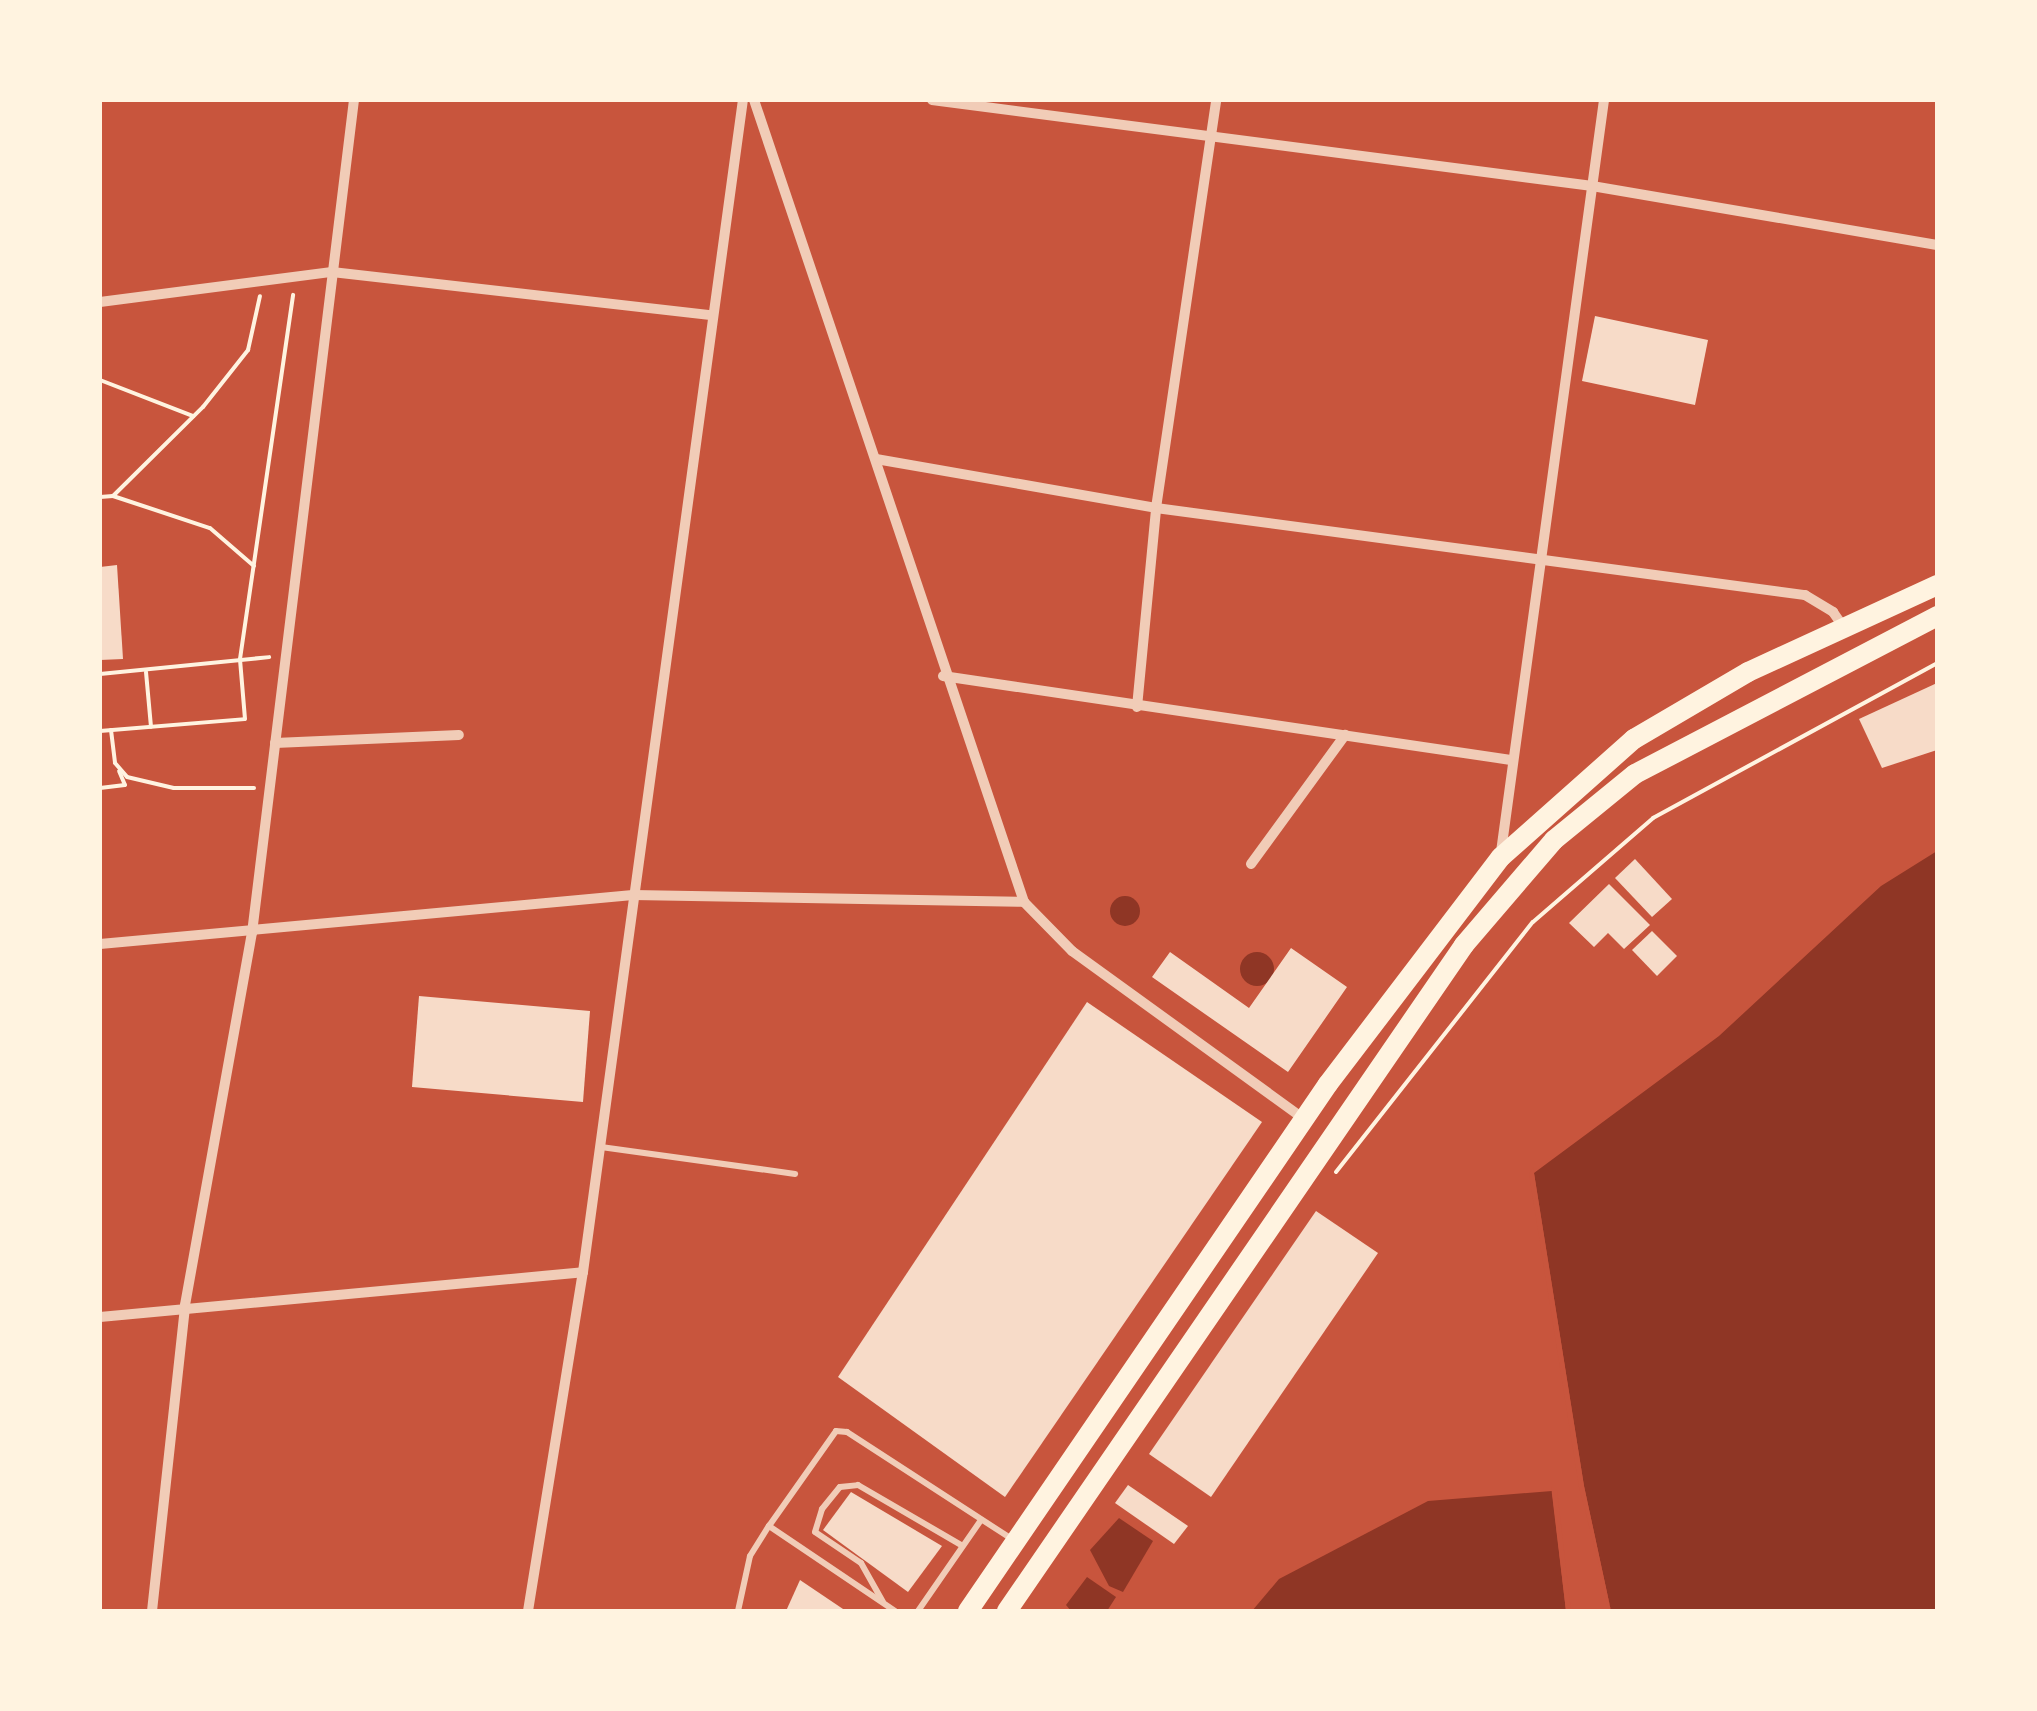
<!DOCTYPE html>
<html>
<head>
<meta charset="utf-8">
<style>
  body { margin:0 }
  #map { position:relative; width:2037px; height:1711px; overflow:hidden; background:#c8553d; font-family:"IBM Plex Sans",sans-serif }
  div>[style] { position:absolute }
  .water>* { inset:0; background:#8f3625 }
  .round { border-radius:50% }
  .pier>* { inset:0; background:#c8553d }
  .building>* { inset:0; background:#f7dbc8 }
  .path>* { height:4px; margin:-2px; padding:0 2px; transform-origin:2px; border-radius:2px; background:#fff3e0 }
  .service>* { height:6px; margin:-3px; padding:0 3px; transform-origin:3px; border-radius:3px; background:#f1ccb7 }
  .minor>* { height:10px; margin:-5px; padding:0 5px; transform-origin:5px; border-radius:5px; background:#f1ccb7 }
  .primary>* { height:20px; margin:-10px; padding:0 10px; transform-origin:10px; border-radius:10px; background:#fff3e0 }
  span { translate:-50% -50%; white-space:nowrap; text-align:center; line-height:1.15; -webkit-text-stroke:10px #fff3e0; paint-order:stroke }
  .frame { position:absolute; inset:0; border:102px solid #fff3e0; pointer-events:none }
</style>
</head>
<body>
<div id="map">
  <div class="water">
    <div style="clip-path:polygon(1937px 851px,1937px 1611px,1611px 1611px,1584px 1486px,1534px 1173px,1719px 1036px,1881px 886px)"></div>
    <div class="round" style="left:1110px;top:896px;width:30px;height:30px"></div>
    <div class="round" style="left:1240px;top:952px;width:34px;height:34px"></div>
    <div style="clip-path:polygon(1552px 1491px,1566px 1611px,1252px 1611px,1279px 1579px,1428px 1501px)"></div>
    <div style="clip-path:polygon(1119px 1518px,1153px 1541px,1123px 1592px,1109px 1586px,1090px 1550px)"></div>
    <div style="clip-path:polygon(1087px 1577px,1116px 1597px,1107px 1611px,1071px 1611px,1066px 1605px)"></div>
  </div>
  <div class="pier">
    <div style="clip-path:polygon(1533px 1167px,1584px 1486px,1611px 1611px,1579px 1487px,1529px 1174px)"></div>
    <div style="clip-path:polygon(1551px 1486px,1557px 1490px,1571px 1611px,1566px 1611px)"></div>
  </div>
  <div class="building">
    <div style="clip-path:polygon(1595px 316px,1708px 340px,1695px 405px,1582px 381px)"></div>
    <div style="clip-path:polygon(117px 565px,123px 659px,100px 660px,100px 567px)"></div>
    <div style="clip-path:polygon(1937px 683px,1937px 750px,1882px 768px,1859px 719px)"></div>
    <div style="clip-path:polygon(1635px 859px,1672px 899px,1652px 917px,1615px 878px)"></div>
    <div style="clip-path:polygon(1609px 884px,1650px 925px,1624px 949px,1608px 933px,1594px 947px,1569px 923px)"></div>
    <div style="clip-path:polygon(1652px 931px,1677px 956px,1657px 976px,1632px 950px)"></div>
    <div style="clip-path:polygon(1291px 948px,1347px 987px,1288px 1072px,1152px 977px,1170px 952px,1249px 1008px)"></div>
    <div style="clip-path:polygon(419px 996px,590px 1011px,583px 1102px,412px 1087px)"></div>
    <div style="clip-path:polygon(1087px 1002px,1262px 1122px,1005px 1497px,838px 1377px)"></div>
    <div style="clip-path:polygon(1316px 1211px,1378px 1253px,1211px 1497px,1149px 1454px)"></div>
    <div style="clip-path:polygon(1128px 1485px,1188px 1526px,1174px 1544px,1115px 1503px)"></div>
    <div style="clip-path:polygon(851px 1492px,942px 1546px,908px 1592px,823px 1530px)"></div>
    <div style="clip-path:polygon(800px 1580px,846px 1611px,786px 1611px)"></div>
  </div>
  <div class="path">
    <div style="left:100px;top:380px;width:100px;rotate:21.2deg"></div>
    <div style="left:113px;top:496px;width:127px;rotate:-44.7deg"></div>
    <div style="left:203px;top:407px;width:73px;rotate:-51.7deg"></div>
    <div style="left:248px;top:350px;width:55px;rotate:-77.5deg"></div>
    <div style="left:100px;top:497px;width:13px;rotate:-4deg"></div>
    <div style="left:113px;top:496px;width:102px;rotate:18.3deg"></div>
    <div style="left:210px;top:528px;width:58px;rotate:40.8deg"></div>
    <div style="left:146px;top:672px;width:55px;rotate:84.8deg"></div>
    <div style="left:100px;top:674px;width:170px;rotate:-5.7deg"></div>
    <div style="left:111px;top:730px;width:33px;rotate:83deg"></div>
    <div style="left:115px;top:763px;width:18px;rotate:49deg"></div>
    <div style="left:127px;top:777px;width:48px;rotate:13.2deg"></div>
    <div style="left:174px;top:788px;width:80px"></div>
    <div style="left:100px;top:731px;width:145px;rotate:-4.7deg"></div>
    <div style="left:245px;top:719px;width:60px;rotate:-94.8deg"></div>
    <div style="left:240px;top:659px;width:368px;rotate:-81.7deg"></div>
    <div style="left:100px;top:788px;width:25px;rotate:-7deg"></div>
    <div style="left:125px;top:785px;width:15px;rotate:-113deg"></div>
    <div style="left:1336px;top:1172px;width:318px;rotate:-51.8deg"></div>
    <div style="left:1533px;top:922px;width:159px;rotate:-40.9deg"></div>
    <div style="left:1653px;top:818px;width:324px;rotate:-28.6deg"></div>
  </div>
  <div class="service">
    <div style="left:601px;top:1147px;width:196px;rotate:7.9deg"></div>
    <div style="left:883px;top:1602px;width:45px;rotate:-119.4deg"></div>
    <div style="left:861px;top:1563px;width:55px;rotate:-146deg"></div>
    <div style="left:815px;top:1532px;width:24px;rotate:-73deg"></div>
    <div style="left:822px;top:1509px;width:28px;rotate:-51deg"></div>
    <div style="left:840px;top:1487px;width:18px;rotate:-6deg"></div>
    <div style="left:858px;top:1485px;width:121px;rotate:30.2deg"></div>
    <div style="left:738px;top:1611px;width:56px;rotate:-77.7deg"></div>
    <div style="left:750px;top:1556px;width:36px;rotate:-58deg"></div>
    <div style="left:895px;top:1611px;width:152px;rotate:-146deg"></div>
    <div style="left:769px;top:1526px;width:116px;rotate:-54.8deg"></div>
    <div style="left:836px;top:1431px;width:11px;rotate:5deg"></div>
    <div style="left:847px;top:1432px;width:198px;rotate:33deg"></div>
    <div style="left:918px;top:1611px;width:111px;rotate:-55.3deg"></div>
  </div>
  <div class="minor">
    <div style="left:754px;top:100px;width:846px;rotate:71.39deg"></div>
    <div style="left:1024px;top:902px;width:69px;rotate:45.6deg"></div>
    <div style="left:1072px;top:951px;width:286px;rotate:35.9deg"></div>
    <div style="left:932px;top:100px;width:666px;rotate:7.42deg"></div>
    <div style="left:1592px;top:186px;width:350px;rotate:9.7deg"></div>
    <div style="left:100px;top:302px;width:234px;rotate:-7.4deg"></div>
    <div style="left:332px;top:272px;width:381px;rotate:6.5deg"></div>
    <div style="left:876px;top:459px;width:284px;rotate:9.9deg"></div>
    <div style="left:1156px;top:508px;width:655px;rotate:7.64deg"></div>
    <div style="left:1805px;top:595px;width:33px;rotate:31deg"></div>
    <div style="left:1833px;top:612px;width:19px;rotate:55deg"></div>
    <div style="left:943px;top:676px;width:574px;rotate:8.41deg"></div>
    <div style="left:1137px;top:707px;width:200px;rotate:-84.5deg"></div>
    <div style="left:1156px;top:508px;width:412px;rotate:-81.6deg"></div>
    <div style="left:275px;top:743px;width:184px;rotate:-2.5deg"></div>
    <div style="left:1501px;top:852px;width:759px;rotate:-82.2deg"></div>
    <div style="left:1251px;top:864px;width:160px;rotate:-53.9deg"></div>
    <div style="left:100px;top:944px;width:535px;rotate:-5.25deg"></div>
    <div style="left:633px;top:895px;width:391px;rotate:1deg"></div>
    <div style="left:100px;top:1317px;width:485px;rotate:-5.3deg"></div>
    <div style="left:152px;top:1611px;width:308px;rotate:-83.8deg"></div>
    <div style="left:185px;top:1305px;width:378px;rotate:-79.8deg"></div>
    <div style="left:252px;top:933px;width:839px;rotate:-83.02deg"></div>
    <div style="left:528px;top:1611px;width:343px;rotate:-80.8deg"></div>
    <div style="left:583px;top:1272px;width:1183px;rotate:-82.23deg"></div>
  </div>
  <div class="primary">
    <div style="left:968px;top:1611px;width:638px;rotate:-55.66deg"></div>
    <div style="left:1328px;top:1084px;width:285px;rotate:-52.7deg"></div>
    <div style="left:1501px;top:857px;width:178px;rotate:-41.6deg"></div>
    <div style="left:1634px;top:739px;width:132px;rotate:-30.4deg"></div>
    <div style="left:1748px;top:672px;width:208px;rotate:-24.7deg"></div>
    <div style="left:1007px;top:1611px;width:808px;rotate:-55.54deg"></div>
    <div style="left:1464px;top:945px;width:138px;rotate:-49.4deg"></div>
    <div style="left:1554px;top:840px;width:104px;rotate:-39.2deg"></div>
    <div style="left:1635px;top:774px;width:341px;rotate:-27.6deg"></div>
  </div>
  <div class="frame"></div>
</div>
</body>
</html>
